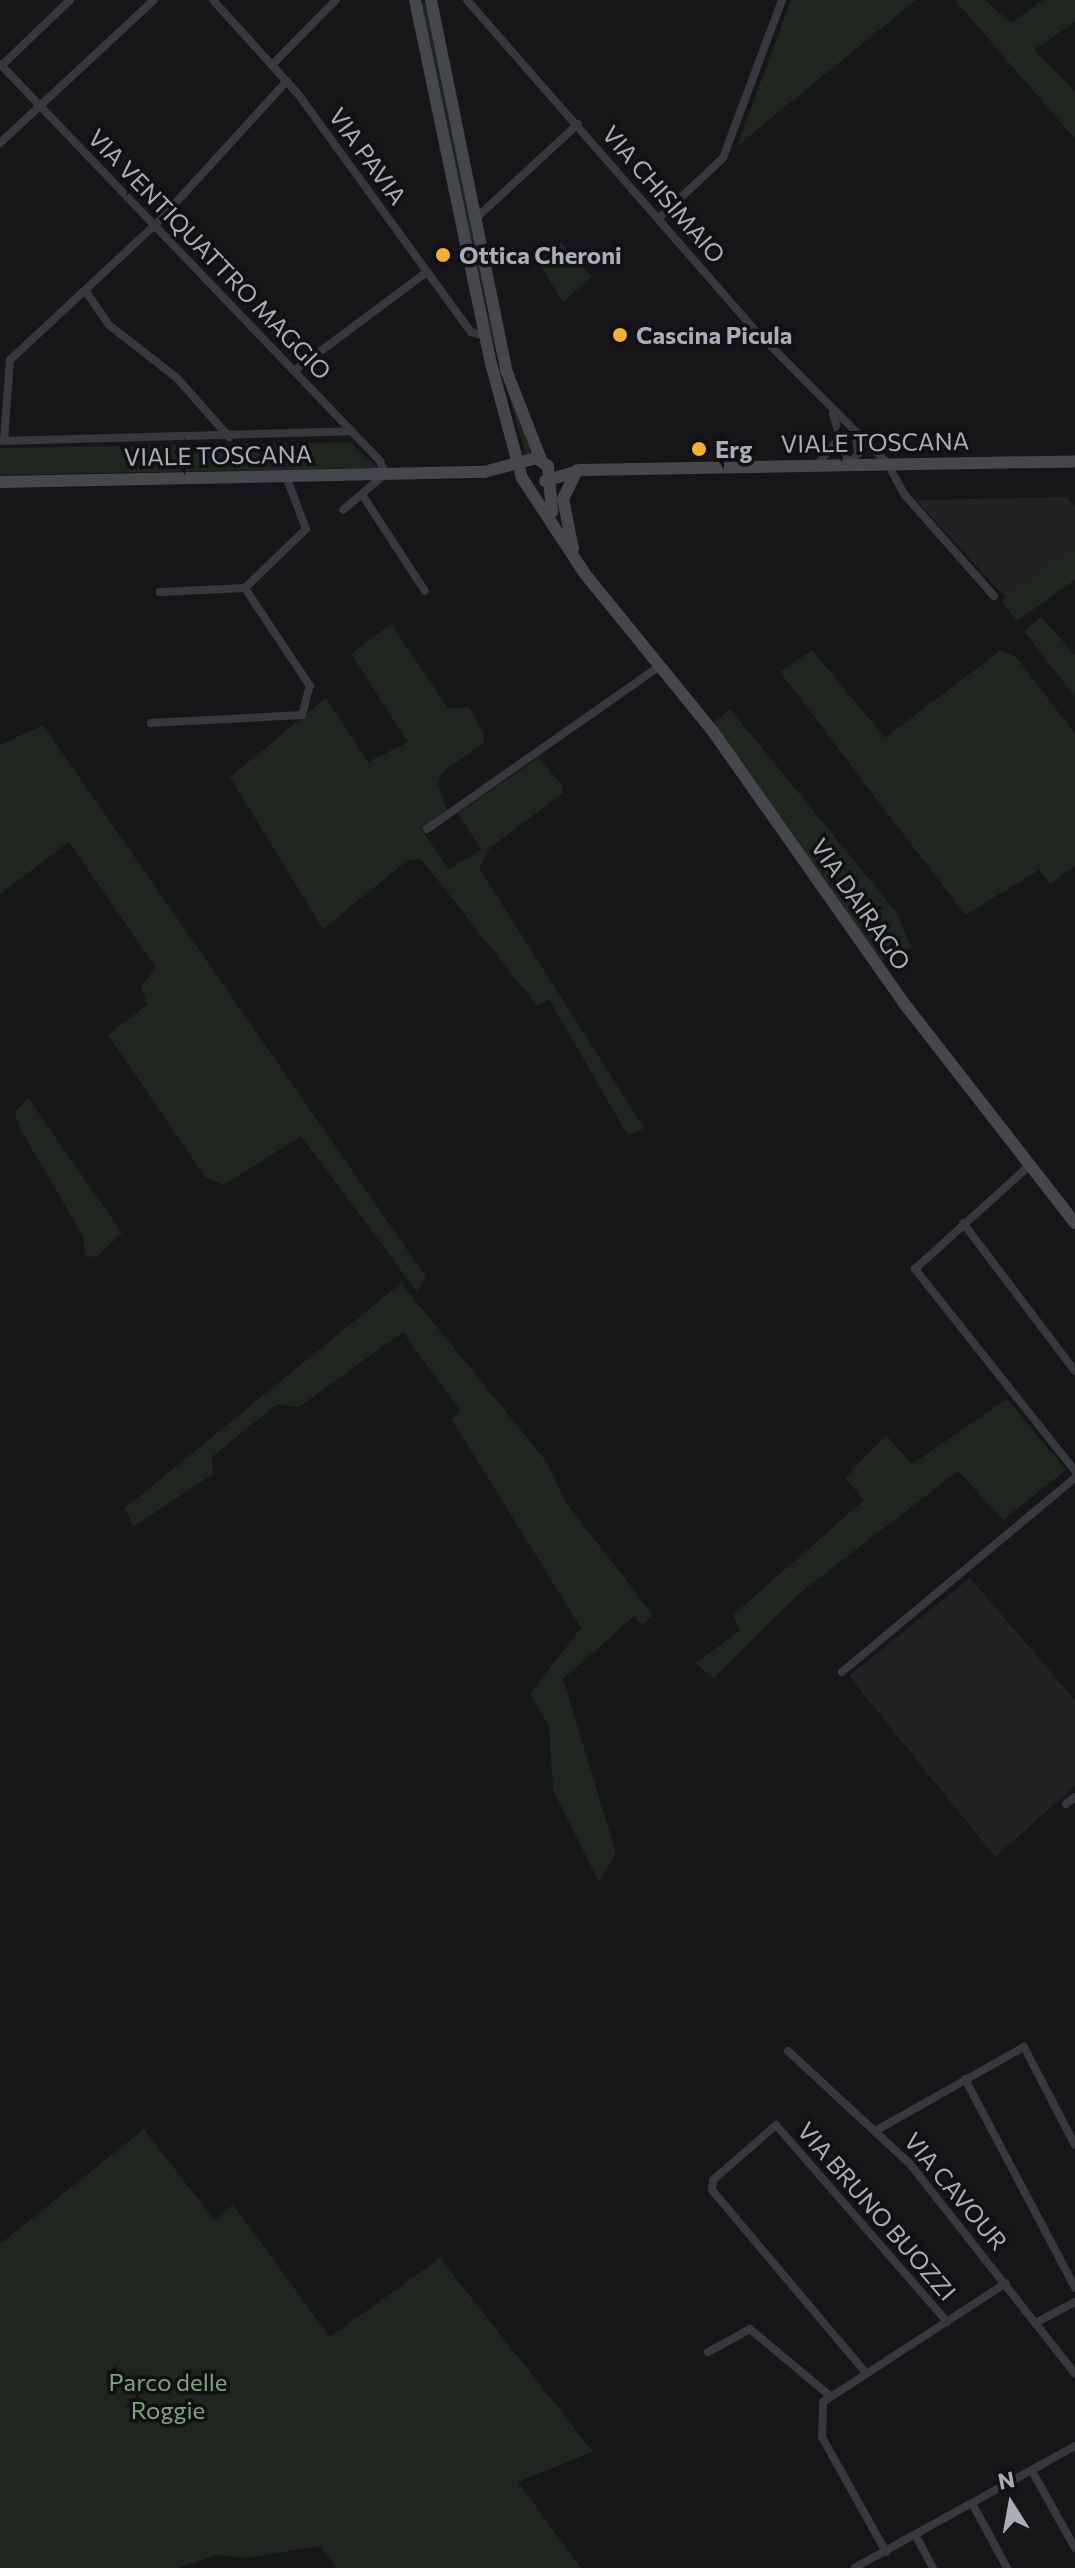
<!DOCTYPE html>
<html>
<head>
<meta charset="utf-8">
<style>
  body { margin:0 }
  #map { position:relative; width:1075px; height:2568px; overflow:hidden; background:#161618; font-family:Commissioner,sans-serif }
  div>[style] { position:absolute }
  .built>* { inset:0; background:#222225 }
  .green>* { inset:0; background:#1e261f }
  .street>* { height:8px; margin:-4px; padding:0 4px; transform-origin:4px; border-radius:4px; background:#37383d }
  .secondary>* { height:12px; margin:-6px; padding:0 6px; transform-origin:6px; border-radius:6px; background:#45474d }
  .dots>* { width:22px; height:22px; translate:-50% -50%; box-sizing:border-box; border:4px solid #111113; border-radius:50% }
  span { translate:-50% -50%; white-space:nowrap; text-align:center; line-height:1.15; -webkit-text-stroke:7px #111113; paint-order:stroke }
  .street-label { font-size:24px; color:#a8adb8 }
  .poi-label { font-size:24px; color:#a8adb8; font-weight:700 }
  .left { translate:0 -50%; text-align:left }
  .park-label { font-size:24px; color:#7fa381 }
  .north { position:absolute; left:971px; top:2464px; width:80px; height:80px; -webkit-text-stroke:6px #111113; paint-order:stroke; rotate:349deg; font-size:22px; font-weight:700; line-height:32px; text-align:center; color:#a8adb8 }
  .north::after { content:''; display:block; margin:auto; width:28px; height:36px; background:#a8adb8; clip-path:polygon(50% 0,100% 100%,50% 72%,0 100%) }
</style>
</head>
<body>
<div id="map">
  <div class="built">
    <div style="clip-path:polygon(1067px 497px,1075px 507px,1075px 544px,1006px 598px,916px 500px)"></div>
    <div style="clip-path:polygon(970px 1578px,1075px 1700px,1075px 1786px,995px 1857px,849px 1676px)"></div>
  </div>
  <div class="green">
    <div style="clip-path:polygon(791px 0,916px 0,737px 146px)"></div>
    <div style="clip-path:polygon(955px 0,985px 0,1011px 23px,1043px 0,1075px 0,1075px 22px,1034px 50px,1075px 91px,1075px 139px)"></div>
    <div style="clip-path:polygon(429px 2px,488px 315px,531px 453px,526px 455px,486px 317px,419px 3px)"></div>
    <div style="clip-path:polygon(561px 242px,592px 277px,563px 302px,538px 262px)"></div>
    <div style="clip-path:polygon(350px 442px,378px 468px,0 475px,0 448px)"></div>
    <div style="clip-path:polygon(1075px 544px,1075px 580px,1017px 621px,1001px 601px)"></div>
    <div style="clip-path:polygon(1041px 617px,1075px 655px,1075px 697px,1024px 631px)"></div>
    <div style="clip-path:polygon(391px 624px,448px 708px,469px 707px,483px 732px,484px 743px,441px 773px,438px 785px,447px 810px,421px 829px,449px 869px,481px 850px,458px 813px,538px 758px,561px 783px,563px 793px,490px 848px,479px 868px,644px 1128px,628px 1136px,549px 999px,537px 1006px,421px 859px,408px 860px,323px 929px,230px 777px,326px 698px,368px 762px,408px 742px,351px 654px)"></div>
    <div style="clip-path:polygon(812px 650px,885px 738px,1001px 650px,1017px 658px,1075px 734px,1075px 866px,1050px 884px,1039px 870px,965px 915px,780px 672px)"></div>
    <div style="clip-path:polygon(730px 709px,897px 913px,911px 948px,880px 960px,713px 723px)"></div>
    <div style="clip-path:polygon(43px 725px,426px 1277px,417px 1292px,301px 1136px,224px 1185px,206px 1178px,108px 1035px,147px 1005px,141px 986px,156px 968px,69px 842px,0 894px,0 745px)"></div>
    <div style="clip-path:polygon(28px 1098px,122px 1233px,98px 1256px,86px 1257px,83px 1236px,19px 1127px,15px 1112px)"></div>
    <div style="clip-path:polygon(401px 1283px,546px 1461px,567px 1504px,653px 1615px,642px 1625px,634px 1616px,563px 1679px,616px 1853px,599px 1882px,553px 1790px,549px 1726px,530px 1694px,581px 1628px,452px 1420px,460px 1410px,403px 1332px,299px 1407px,277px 1404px,212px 1457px,213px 1474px,133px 1527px,125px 1508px)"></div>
    <div style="clip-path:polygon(1007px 1399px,1066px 1470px,1003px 1520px,958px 1471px,801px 1592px,714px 1678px,695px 1663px,740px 1631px,733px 1615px,864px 1500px,845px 1478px,886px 1435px,912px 1464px)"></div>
    <div style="clip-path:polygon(144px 2129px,214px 2220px,233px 2205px,330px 2337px,440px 2258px,593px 2452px,518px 2482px,581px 2568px,338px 2568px,320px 2546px,247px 2558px,217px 2555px,178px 2568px,0 2568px,0 2244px)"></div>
  </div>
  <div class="street">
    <div style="left:213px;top:0;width:127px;rotate:47.9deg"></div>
    <div style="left:298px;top:94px;width:294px;rotate:54deg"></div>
    <div style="left:471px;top:332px;width:15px;rotate:16deg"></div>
    <div style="left:467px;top:0;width:434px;rotate:48.9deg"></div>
    <div style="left:752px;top:327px;width:193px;rotate:45.2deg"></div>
    <div style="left:888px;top:464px;width:34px;rotate:62deg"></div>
    <div style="left:904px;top:494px;width:136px;rotate:48.6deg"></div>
    <div style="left:0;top:64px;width:550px;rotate:46.25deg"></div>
    <div style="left:380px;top:461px;width:14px;rotate:69deg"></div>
    <div style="left:385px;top:474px;width:55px;rotate:139.4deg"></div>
    <div style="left:273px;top:64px;width:90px;rotate:-45.5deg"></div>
    <div style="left:2px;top:65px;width:94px;rotate:-43.7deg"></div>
    <div style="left:0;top:143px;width:210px;rotate:-42.9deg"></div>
    <div style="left:475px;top:219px;width:140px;rotate:-42.7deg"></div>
    <div style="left:658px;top:219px;width:89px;rotate:-43.2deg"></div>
    <div style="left:723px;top:158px;width:169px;rotate:-69.5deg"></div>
    <div style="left:85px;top:290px;width:42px;rotate:55.6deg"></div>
    <div style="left:109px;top:325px;width:86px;rotate:37.9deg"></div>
    <div style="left:177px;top:378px;width:79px;rotate:48.6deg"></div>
    <div style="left:294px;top:371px;width:166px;rotate:-36.7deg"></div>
    <div style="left:833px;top:414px;width:53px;rotate:73.6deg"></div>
    <div style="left:848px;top:465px;width:15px;rotate:-48deg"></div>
    <div style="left:858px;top:454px;width:17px;rotate:-97deg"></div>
    <div style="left:1px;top:441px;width:351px;rotate:-1.6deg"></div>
    <div style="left:4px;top:441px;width:81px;rotate:-85.8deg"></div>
    <div style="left:10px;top:360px;width:205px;rotate:-43deg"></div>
    <div style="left:160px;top:220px;width:188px;rotate:-47.6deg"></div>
    <div style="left:817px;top:465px;width:33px;rotate:-51deg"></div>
    <div style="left:363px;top:496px;width:113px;rotate:56.9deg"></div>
    <div style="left:160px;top:592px;width:85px;rotate:-2.7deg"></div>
    <div style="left:245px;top:588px;width:85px;rotate:-44deg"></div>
    <div style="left:306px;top:529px;width:57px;rotate:-110.7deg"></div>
    <div style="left:151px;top:723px;width:151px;rotate:-3deg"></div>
    <div style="left:302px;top:715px;width:30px;rotate:-75deg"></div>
    <div style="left:310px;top:686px;width:118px;rotate:-123.6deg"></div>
    <div style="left:427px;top:829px;width:284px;rotate:-35deg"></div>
    <div style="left:1030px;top:1165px;width:155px;rotate:137.9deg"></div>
    <div style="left:915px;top:1269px;width:258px;rotate:51.6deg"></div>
    <div style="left:963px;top:1223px;width:186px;rotate:52.9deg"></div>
    <div style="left:842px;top:1672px;width:303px;rotate:-39.8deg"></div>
    <div style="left:1066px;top:1804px;width:11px;rotate:-38deg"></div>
    <div style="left:788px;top:2051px;width:166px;rotate:42.8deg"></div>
    <div style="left:910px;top:2164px;width:267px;rotate:51.8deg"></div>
    <div style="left:965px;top:2079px;width:236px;rotate:62.2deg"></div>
    <div style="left:877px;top:2130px;width:169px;rotate:-29.5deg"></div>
    <div style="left:1024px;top:2047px;width:110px;rotate:62.5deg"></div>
    <div style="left:1037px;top:2322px;width:43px;rotate:-27.8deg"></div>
    <div style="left:708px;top:2352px;width:48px;rotate:-28.7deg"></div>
    <div style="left:750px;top:2329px;width:103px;rotate:39.9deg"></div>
    <div style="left:866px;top:2373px;width:239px;rotate:-130.1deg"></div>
    <div style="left:712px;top:2190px;width:10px;rotate:-84deg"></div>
    <div style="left:713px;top:2180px;width:84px;rotate:-41.1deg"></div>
    <div style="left:776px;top:2125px;width:261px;rotate:49deg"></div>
    <div style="left:1032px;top:2471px;width:88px;rotate:60.8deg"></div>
    <div style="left:973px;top:2505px;width:72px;rotate:61.6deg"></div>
    <div style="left:916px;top:2536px;width:36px;rotate:62deg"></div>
    <div style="left:886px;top:2552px;width:132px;rotate:-119.1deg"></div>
    <div style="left:822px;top:2437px;width:35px;rotate:-88deg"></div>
    <div style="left:823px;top:2402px;width:218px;rotate:-33deg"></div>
    <div style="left:854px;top:2568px;width:252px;rotate:-28.9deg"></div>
  </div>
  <div class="secondary">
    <div style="left:415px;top:0;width:375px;rotate:78.2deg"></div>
    <div style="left:492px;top:367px;width:115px;rotate:74.9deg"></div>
    <div style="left:522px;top:478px;width:115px;rotate:56.7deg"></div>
    <div style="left:585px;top:574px;width:201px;rotate:50.9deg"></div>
    <div style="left:712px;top:730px;width:332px;rotate:54.9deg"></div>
    <div style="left:903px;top:1002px;width:280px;rotate:52.1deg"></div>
    <div style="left:431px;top:0;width:378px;rotate:78.5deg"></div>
    <div style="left:506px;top:370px;width:97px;rotate:68.7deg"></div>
    <div style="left:545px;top:481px;width:38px;rotate:-17deg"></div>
    <div style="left:581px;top:470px;width:494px;rotate:-1deg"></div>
    <div style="left:0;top:482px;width:484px;rotate:-1.2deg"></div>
    <div style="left:484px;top:472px;width:54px;rotate:-15.1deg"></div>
    <div style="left:536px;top:458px;width:14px;rotate:34deg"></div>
    <div style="left:548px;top:466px;width:46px;rotate:85deg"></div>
    <div style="left:573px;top:549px;width:51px;rotate:-101.3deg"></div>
    <div style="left:563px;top:499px;width:32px;rotate:-64deg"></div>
  </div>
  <div class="dots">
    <div style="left:443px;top:255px;background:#f2b134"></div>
    <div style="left:620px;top:335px;background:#f2b134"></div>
    <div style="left:699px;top:449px;background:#f2b134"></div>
  </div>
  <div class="street-label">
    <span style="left:368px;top:156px;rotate:54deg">VIA PAVIA</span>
    <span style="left:664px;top:194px;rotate:49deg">VIA CHISIMAIO</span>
    <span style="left:210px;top:254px;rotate:46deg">VIA VENTIQUATTRO MAGGIO</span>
    <span style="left:875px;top:442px;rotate:-1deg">VIALE TOSCANA</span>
    <span style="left:218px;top:455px;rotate:-1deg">VIALE TOSCANA</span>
    <span style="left:861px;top:904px;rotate:55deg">VIA DAIRAGO</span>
    <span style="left:956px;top:2191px;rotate:50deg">VIA CAVOUR</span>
    <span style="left:877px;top:2211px;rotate:49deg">VIA BRUNO BUOZZI</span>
  </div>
  <div class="poi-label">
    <span class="left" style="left:459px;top:255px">Ottica Cheroni</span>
    <span class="left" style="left:636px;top:335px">Cascina Picula</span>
    <span class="left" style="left:715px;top:449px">Erg</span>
  </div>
  <div class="park-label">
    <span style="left:168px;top:2396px">Parco delle<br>Roggie</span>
  </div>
  <div class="north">N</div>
</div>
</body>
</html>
